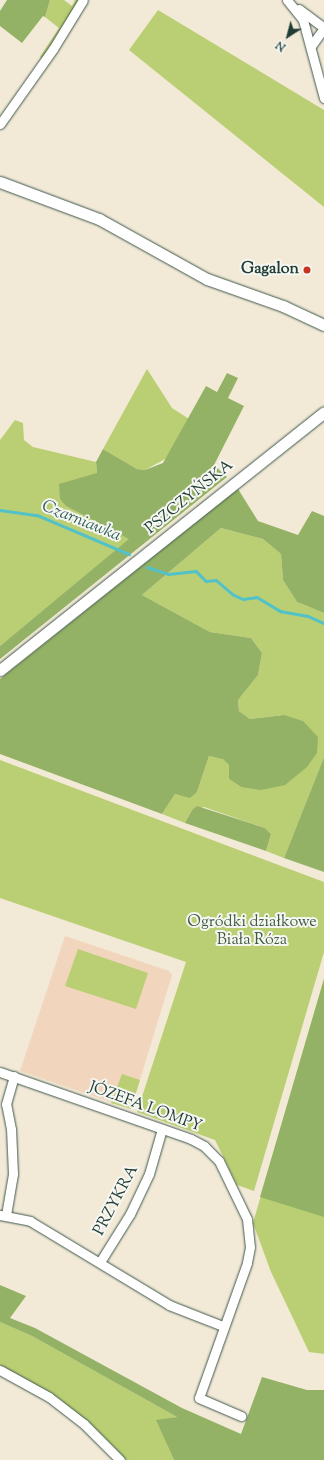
<!DOCTYPE html>
<html>
<head>
<meta charset="utf-8">
<style>
  body { margin:0 }
  #map { position:relative; width:324px; height:1460px; overflow:hidden; background:#f2ead7; font-family:"Sorts Mill Goudy",serif }
  div>[style] { position:absolute }
  .built>* { inset:0; background:#f1d5bd }
  .green>* { inset:0; background:#bacf73 }
  .forest>* { inset:0; background:#93b265 }
  .stream>* { height:2.5px; margin:-1.25px; padding:0 1.25px; transform-origin:1.25px; border-radius:1.25px; background:#53c1c8 }
  .roads { filter:drop-shadow(0 0 1px #3f574c) drop-shadow(0 0 1px #3f574c) }
  .minor>* { height:9px; margin:-4.5px; padding:0 4.5px; transform-origin:4.5px; border-radius:4.5px; background:#fff }
  .tertiary>* { height:11px; margin:-5.5px; padding:0 5.5px; transform-origin:5.5px; border-radius:5.5px; background:#fff }
  .dots>* { width:11px; height:11px; translate:-50% -50%; box-sizing:border-box; border:2px solid #f6f6f2; border-radius:50% }
  span { translate:-50% -50%; white-space:nowrap; text-align:center; line-height:1.15; -webkit-text-stroke:4px #f6f6f2; paint-order:stroke }
  .poi-label { font-size:16px; color:#1f3d34; font-weight:700 }
  .right { translate:-100% -50%; text-align:right }
  .street-label { font-size:16px; color:#1f3d34 }
  .park-label { font-size:16px; color:#3e5a41 }
  .water-label { font-size:17px; color:#2c5e59; font-style:italic }
  .north { position:absolute; left:268px; top:16px; width:40px; height:40px; -webkit-text-stroke:3px #f6f6f2; paint-order:stroke; rotate:216deg; font-size:11px; font-weight:700; line-height:16px; text-align:center; color:#1f3d34 }
  .north::after { content:''; display:block; margin:auto; width:14px; height:18px; background:#1f3d34; clip-path:polygon(50% 0,100% 100%,50% 72%,0 100%) }
</style>
</head>
<body>
<div id="map">
  <div class="built">
    <div style="clip-path:polygon(65px 936px,169px 971px,172px 975px,131px 1109px,20px 1071px)"></div>
  </div>
  <div class="green">
    <div style="clip-path:polygon(50px 0,64px 0,72px 6px,75px 0,79px 0,42px 59px,40px 57px,59px 28px,45px 17px)"></div>
    <div style="clip-path:polygon(158px 10px,324px 110px,324px 207px,129px 50px)"></div>
    <div style="clip-path:polygon(147px 369px,172px 408px,189px 419px,167px 458px,145px 470px,137px 469px,103px 449px)"></div>
    <div style="clip-path:polygon(15px 420px,23px 423px,24px 440px,33px 447px,96px 462px,97px 473px,66px 506px,130px 539px,0 646px,0 440px)"></div>
    <div style="clip-path:polygon(221px 528px,263px 539px,281px 554px,283px 580px,297px 602px,324px 613px,324px 757px,284px 858px,266px 851px,271px 834px,265px 828px,204px 807px,192px 810px,185px 823px,162px 814px,175px 794px,190px 797px,197px 792px,209px 756px,223px 758px,229px 765px,229px 779px,241px 787px,284px 715px,250px 719px,239px 711px,238px 700px,258px 675px,262px 653px,251px 638px,210px 632px,142px 595px)"></div>
    <div style="clip-path:polygon(0 760px,324px 882px,324px 952px,254px 1191px,237px 1185px,215px 1140px,137px 1112px,186px 962px,0 898px)"></div>
    <div style="clip-path:polygon(78px 949px,148px 973px,136px 1009px,65px 986px)"></div>
    <div style="clip-path:polygon(324px 979px,324px 1354px,309px 1352px,271px 1272px,253px 1223px)"></div>
    <div style="clip-path:polygon(122px 1074px,140px 1080px,131px 1109px,111px 1103px)"></div>
    <div style="clip-path:polygon(0 1322px,32px 1336px,177px 1417px,157px 1421px,174px 1460px,126px 1460px,102px 1435px,58px 1398px,0 1365px)"></div>
  </div>
  <div class="forest">
    <div style="clip-path:polygon(7px 0,50px 0,45px 17px,43px 16px,22px 43px,0 26px,0 11px)"></div>
    <div style="clip-path:polygon(227px 373px,238px 378px,228px 398px,244px 406px,214px 465px,227px 477px,0 659px,0 646px,129px 539px,66px 506px,60px 499px,59px 484px,97px 473px,96px 462px,103px 449px,137px 469px,145px 470px,163px 463px,206px 386px,217px 392px)"></div>
    <div style="clip-path:polygon(238px 489px,258px 521px,298px 535px,312px 511px,324px 516px,324px 613px,297px 602px,283px 580px,281px 554px,263px 539px,221px 528px,142px 595px,210px 632px,251px 638px,262px 653px,258px 675px,238px 700px,239px 711px,250px 719px,284px 715px,303px 721px,318px 737px,317px 753px,307px 767px,285px 785px,261px 790px,241px 787px,229px 779px,229px 765px,223px 759px,209px 756px,197px 792px,190px 798px,175px 794px,162px 814px,0 754px,0 679px)"></div>
    <div style="clip-path:polygon(324px 757px,324px 872px,284px 858px)"></div>
    <div style="clip-path:polygon(197px 806px,265px 828px,271px 834px,266px 851px,185px 823px,192px 810px)"></div>
    <div style="clip-path:polygon(324px 979px,324px 1217px,260px 1197px)"></div>
    <div style="clip-path:polygon(0 1285px,26px 1296px,10px 1318px,35px 1328px,182px 1408px,241px 1434px,262px 1377px,307px 1390px,324px 1390px,324px 1460px,174px 1460px,156px 1420px,177px 1417px,32px 1336px,0 1322px)"></div>
  </div>
  <div class="stream">
    <div style="left:0;top:510px;width:37px;rotate:8deg"></div>
    <div style="left:37px;top:515px;width:100px;rotate:23deg"></div>
    <div style="left:147px;top:567px;width:22px;rotate:18deg"></div>
    <div style="left:168px;top:574px;width:28px;rotate:-6deg"></div>
    <div style="left:196px;top:571px;width:14px;rotate:45deg"></div>
    <div style="left:206px;top:581px;width:10px;rotate:-6deg"></div>
    <div style="left:216px;top:580px;width:23px;rotate:40deg"></div>
    <div style="left:234px;top:595px;width:10px;rotate:24deg"></div>
    <div style="left:243px;top:599px;width:14px;rotate:-8deg"></div>
    <div style="left:257px;top:597px;width:27px;rotate:31deg"></div>
    <div style="left:280px;top:611px;width:28px;rotate:10deg"></div>
    <div style="left:308px;top:616px;width:17px;rotate:24deg"></div>
  </div>
  <div class="roads">
    <div class="minor">
      <div style="left:287px;top:0;width:26px;rotate:51deg"></div>
      <div style="left:303px;top:20px;width:81px;rotate:74.9deg"></div>
      <div style="left:299px;top:9px;width:31px;rotate:37deg"></div>
      <div style="left:311px;top:46px;width:22px;rotate:-54deg"></div>
      <div style="left:0;top:124px;width:92px;rotate:-54.8deg"></div>
      <div style="left:53px;top:49px;width:57px;rotate:-58.5deg"></div>
      <div style="left:0;top:1072px;width:202px;rotate:19.3deg"></div>
      <div style="left:191px;top:1139px;width:15px;rotate:28deg"></div>
      <div style="left:204px;top:1146px;width:21px;rotate:45deg"></div>
      <div style="left:219px;top:1161px;width:64px;rotate:64.2deg"></div>
      <div style="left:247px;top:1219px;width:28px;rotate:84deg"></div>
      <div style="left:250px;top:1247px;width:16px;rotate:101deg"></div>
      <div style="left:247px;top:1263px;width:143px;rotate:109.6deg"></div>
      <div style="left:199px;top:1398px;width:46px;rotate:23.2deg"></div>
      <div style="left:0;top:1215px;width:31px;rotate:11deg"></div>
      <div style="left:30px;top:1221px;width:162px;rotate:31.1deg"></div>
      <div style="left:169px;top:1305px;width:58px;rotate:21.3deg"></div>
      <div style="left:6px;top:1215px;width:42px;rotate:-80.3deg"></div>
      <div style="left:13px;top:1174px;width:45px;rotate:-92.5deg"></div>
      <div style="left:11px;top:1129px;width:25px;rotate:-101deg"></div>
      <div style="left:6px;top:1104px;width:29px;rotate:-74deg"></div>
      <div style="left:100px;top:1262px;width:57px;rotate:-58deg"></div>
      <div style="left:130px;top:1214px;width:44px;rotate:-64.6deg"></div>
      <div style="left:149px;top:1174px;width:47px;rotate:-73.9deg"></div>
      <div style="left:0;top:1370px;width:56px;rotate:28.9deg"></div>
      <div style="left:49px;top:1397px;width:44px;rotate:37.6deg"></div>
      <div style="left:84px;top:1424px;width:51px;rotate:45deg"></div>
    </div>
    <div class="tertiary">
      <div style="left:0;top:182px;width:106px;rotate:20.5deg"></div>
      <div style="left:99px;top:219px;width:124px;rotate:29.1deg"></div>
      <div style="left:207px;top:279px;width:81px;rotate:19.6deg"></div>
      <div style="left:283px;top:306px;width:45px;rotate:24.9deg"></div>
      <div style="left:0;top:670px;width:414px;rotate:-38.5deg"></div>
    </div>
  </div>
  <div class="dots">
    <div style="left:307px;top:270px;background:#c8321e"></div>
  </div>
  <div class="poi-label">
    <span class="right" style="left:299px;top:270px">Gagalon</span>
  </div>
  <div class="street-label">
    <span style="left:190px;top:498px;rotate:-39deg">PSZCZYŃSKA</span>
    <span style="left:145px;top:1108px;rotate:20deg">JÓZEFA LOMPY</span>
    <span style="left:117px;top:1201px;rotate:-62deg">PRZYKRA</span>
  </div>
  <div class="park-label">
    <span style="left:252px;top:932px">Ogródki działkowe<br>Biała Róza</span>
  </div>
  <div class="water-label">
    <span style="left:81px;top:522px;rotate:22deg">Czarniawka</span>
  </div>
  <div class="north">N</div>
</div>
</body>
</html>
